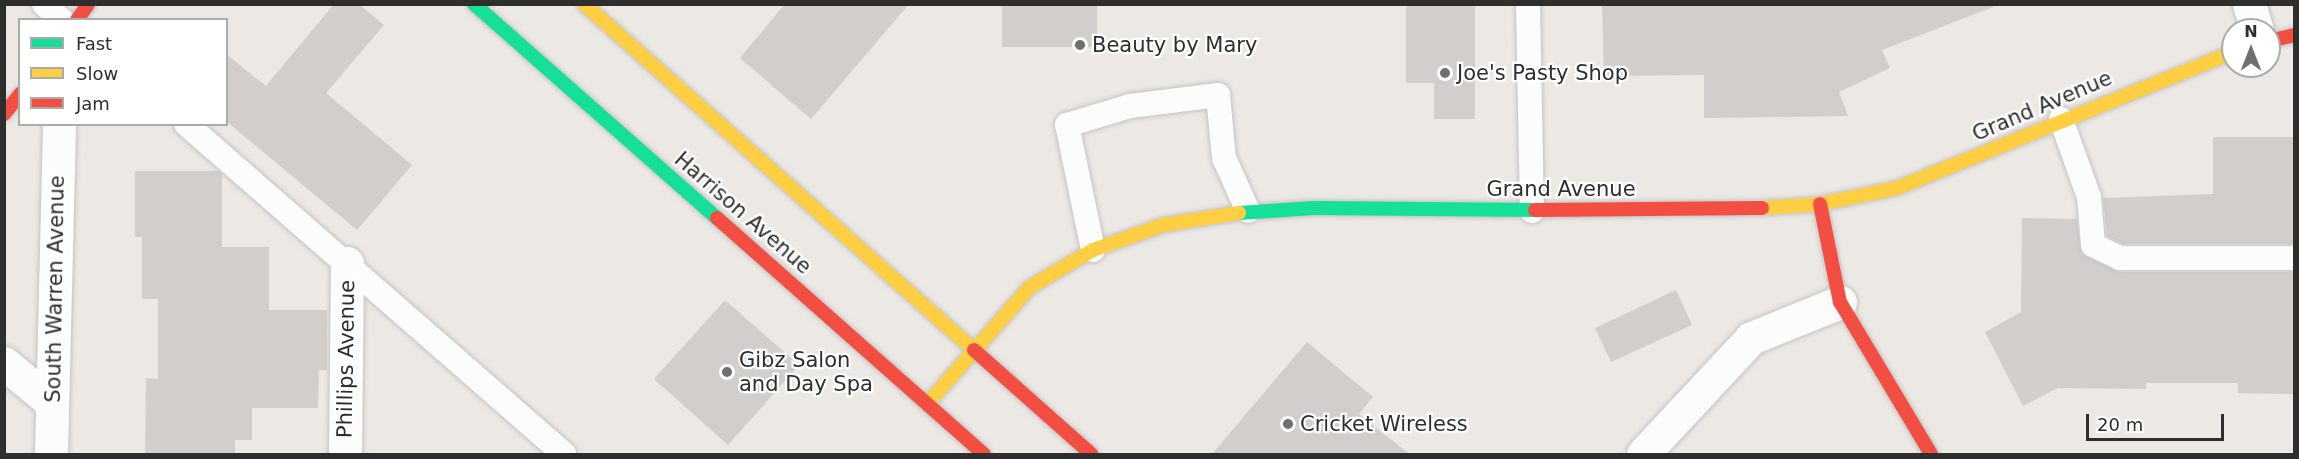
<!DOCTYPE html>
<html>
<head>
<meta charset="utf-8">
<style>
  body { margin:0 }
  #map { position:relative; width:2299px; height:459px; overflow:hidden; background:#ece8e4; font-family:"DejaVu Sans",sans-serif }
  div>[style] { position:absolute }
  .building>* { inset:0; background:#d1cecb }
  .roads { filter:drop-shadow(0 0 2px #c5c4c5) drop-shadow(0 0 2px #c5c4c5) }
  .lane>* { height:24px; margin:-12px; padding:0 12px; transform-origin:12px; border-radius:12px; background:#fcfcfb }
  .street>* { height:33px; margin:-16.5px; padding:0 16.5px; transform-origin:16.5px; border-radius:16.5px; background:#fcfcfb }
  .fast>* { height:14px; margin:-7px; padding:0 7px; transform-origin:7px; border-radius:7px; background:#16e098 }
  .slow>* { height:14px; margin:-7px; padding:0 7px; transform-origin:7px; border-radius:7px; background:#ffcf43 }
  .jam>* { height:14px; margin:-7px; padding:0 7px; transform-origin:7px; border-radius:7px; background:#f24e42 }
  .dots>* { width:16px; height:16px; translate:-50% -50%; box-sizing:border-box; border:3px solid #fff; border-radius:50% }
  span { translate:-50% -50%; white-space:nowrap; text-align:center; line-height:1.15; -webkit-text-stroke:4.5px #fff; paint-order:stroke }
  .poi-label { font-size:21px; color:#2e2e2e }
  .left { translate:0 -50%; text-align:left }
  .street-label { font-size:21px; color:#2e2e2e }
  .frame { position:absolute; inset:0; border:6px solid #2e2e2e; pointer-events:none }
  .legend { position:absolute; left:18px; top:18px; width:210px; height:108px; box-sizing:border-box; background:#fff; border:2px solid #ababab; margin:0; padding:8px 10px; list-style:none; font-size:18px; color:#2e2e2e }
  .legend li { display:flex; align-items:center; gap:12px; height:30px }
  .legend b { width:30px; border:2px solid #ababab }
  .north { position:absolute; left:2221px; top:18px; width:60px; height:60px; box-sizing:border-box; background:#fff; border:2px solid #ababab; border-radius:50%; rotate:0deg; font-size:16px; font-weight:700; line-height:24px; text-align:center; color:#2e2e2e }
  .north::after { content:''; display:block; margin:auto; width:21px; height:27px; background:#706f6e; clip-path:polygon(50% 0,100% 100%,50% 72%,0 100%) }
  .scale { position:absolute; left:2086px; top:414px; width:138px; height:27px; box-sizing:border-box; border:3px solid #2e2e2e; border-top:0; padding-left:8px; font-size:18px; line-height:21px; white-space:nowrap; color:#2e2e2e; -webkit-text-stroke:4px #fff; paint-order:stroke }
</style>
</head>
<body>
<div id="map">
  <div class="building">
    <div style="clip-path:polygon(334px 4px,359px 4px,384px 25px,326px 93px,412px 165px,357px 230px,226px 121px,226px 54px,266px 86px)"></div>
    <div style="clip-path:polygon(785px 4px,909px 4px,811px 119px,740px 58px)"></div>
    <div style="clip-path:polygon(1002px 4px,1097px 4px,1097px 47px,1002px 47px)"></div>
    <div style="clip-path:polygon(1406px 4px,1475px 4px,1475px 119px,1434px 119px,1434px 83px,1406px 83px)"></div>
    <div style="clip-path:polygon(1602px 4px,1992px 4px,1993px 7px,1882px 50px,1890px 68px,1839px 92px,1848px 116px,1704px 118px,1704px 75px,1604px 76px)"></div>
    <div style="clip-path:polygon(2213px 137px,2295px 137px,2295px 244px,2123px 244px,2107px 236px,2103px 198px,2213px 194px)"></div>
    <div style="clip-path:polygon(135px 171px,219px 171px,222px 175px,222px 247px,269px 247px,269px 310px,327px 310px,327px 370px,319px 370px,318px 408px,252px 408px,252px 440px,235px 440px,235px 454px,145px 454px,146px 378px,158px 379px,158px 299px,142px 299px,142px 237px,135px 237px)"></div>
    <div style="clip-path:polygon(2022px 218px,2077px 219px,2082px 254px,2120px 272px,2295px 272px,2295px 394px,2238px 393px,2238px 383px,2146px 383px,2146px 389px,2058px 388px,2023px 406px,1985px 332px,2021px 312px)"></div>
    <div style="clip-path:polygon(1676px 290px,1692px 325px,1611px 362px,1595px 328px)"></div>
    <div style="clip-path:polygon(725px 300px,799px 365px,728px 445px,654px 379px)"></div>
    <div style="clip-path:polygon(1307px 342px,1373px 397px,1359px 414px,1409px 454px,1212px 454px)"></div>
  </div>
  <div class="roads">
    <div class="lane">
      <div style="left:44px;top:4px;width:24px;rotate:42deg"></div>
      <div style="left:1528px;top:4px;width:207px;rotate:88.9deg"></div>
      <div style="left:2061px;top:119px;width:83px;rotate:70.3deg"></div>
      <div style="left:2089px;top:197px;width:48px;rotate:85.2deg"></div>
      <div style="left:2093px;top:245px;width:30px;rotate:26deg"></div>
      <div style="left:2120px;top:258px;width:174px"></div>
      <div style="left:186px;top:124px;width:502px;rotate:41.12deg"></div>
      <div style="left:1093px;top:250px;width:128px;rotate:-101.7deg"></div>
      <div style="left:1067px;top:125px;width:66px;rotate:-16.8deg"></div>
      <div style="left:1130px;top:106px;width:89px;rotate:-7.1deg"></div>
      <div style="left:1218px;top:95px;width:63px;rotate:84.6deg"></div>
      <div style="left:1224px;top:158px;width:58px;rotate:65.6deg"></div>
    </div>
    <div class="street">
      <div style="left:2249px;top:4px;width:27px;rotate:73deg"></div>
      <div style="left:4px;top:363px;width:61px;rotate:39.7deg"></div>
      <div style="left:51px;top:454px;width:330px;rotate:-88.6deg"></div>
      <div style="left:345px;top:454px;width:191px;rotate:-89.4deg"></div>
      <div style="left:1643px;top:454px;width:158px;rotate:-47deg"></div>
      <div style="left:1751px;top:338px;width:96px;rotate:-22deg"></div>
    </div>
    <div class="fast">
      <div style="left:474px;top:4px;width:324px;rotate:41.4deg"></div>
      <div style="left:1239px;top:213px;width:75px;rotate:-3.8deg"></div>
      <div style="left:1314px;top:208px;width:221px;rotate:0.5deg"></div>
    </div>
    <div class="slow">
      <div style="left:584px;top:4px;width:521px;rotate:41.58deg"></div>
      <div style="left:1762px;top:208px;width:58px;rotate:-3.9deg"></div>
      <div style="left:1820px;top:204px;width:79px;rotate:-11.7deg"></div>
      <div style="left:1897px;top:188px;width:362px;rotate:-22deg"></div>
      <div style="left:928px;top:403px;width:154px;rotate:-48.7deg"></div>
      <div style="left:1030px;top:287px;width:73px;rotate:-30.4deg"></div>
      <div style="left:1093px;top:250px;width:74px;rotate:-19.7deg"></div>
      <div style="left:1163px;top:225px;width:77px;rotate:-9deg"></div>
    </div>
    <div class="jam">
      <div style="left:77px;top:20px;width:19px;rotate:-55deg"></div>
      <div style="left:2269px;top:41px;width:26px;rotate:-13deg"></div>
      <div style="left:4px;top:114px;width:26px;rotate:-51deg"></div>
      <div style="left:1820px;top:204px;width:100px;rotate:78.5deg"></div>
      <div style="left:1840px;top:302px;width:177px;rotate:59.1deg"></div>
      <div style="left:1535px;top:210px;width:227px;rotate:-0.5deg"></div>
      <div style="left:717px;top:218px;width:356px;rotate:41.5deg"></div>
      <div style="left:974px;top:350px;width:157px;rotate:41.6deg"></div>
    </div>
  </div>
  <div class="dots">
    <div style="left:1080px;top:45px;background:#706f6e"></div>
    <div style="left:1445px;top:73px;background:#706f6e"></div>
    <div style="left:727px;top:372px;background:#706f6e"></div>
    <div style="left:1288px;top:424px;background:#706f6e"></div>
  </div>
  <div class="poi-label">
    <span class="left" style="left:1092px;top:45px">Beauty by Mary</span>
    <span class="left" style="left:1457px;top:73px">Joe's Pasty Shop</span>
    <span class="left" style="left:739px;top:372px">Gibz Salon<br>and Day Spa</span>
    <span class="left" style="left:1300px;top:424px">Cricket Wireless</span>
  </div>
  <div class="street-label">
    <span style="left:2042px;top:106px;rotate:-23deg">Grand Avenue</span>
    <span style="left:1561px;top:189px">Grand Avenue</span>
    <span style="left:743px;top:213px;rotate:41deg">Harrison Avenue</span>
    <span style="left:55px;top:289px;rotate:-89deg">South Warren Avenue</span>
    <span style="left:346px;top:359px;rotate:-89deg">Phillips Avenue</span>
  </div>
  <div class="frame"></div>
  <ul class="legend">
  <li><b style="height:8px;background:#16e098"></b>Fast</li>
  <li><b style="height:8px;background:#ffcf43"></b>Slow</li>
  <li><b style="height:8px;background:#f24e42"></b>Jam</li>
  </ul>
  <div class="north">N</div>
  <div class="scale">20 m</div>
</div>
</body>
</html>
